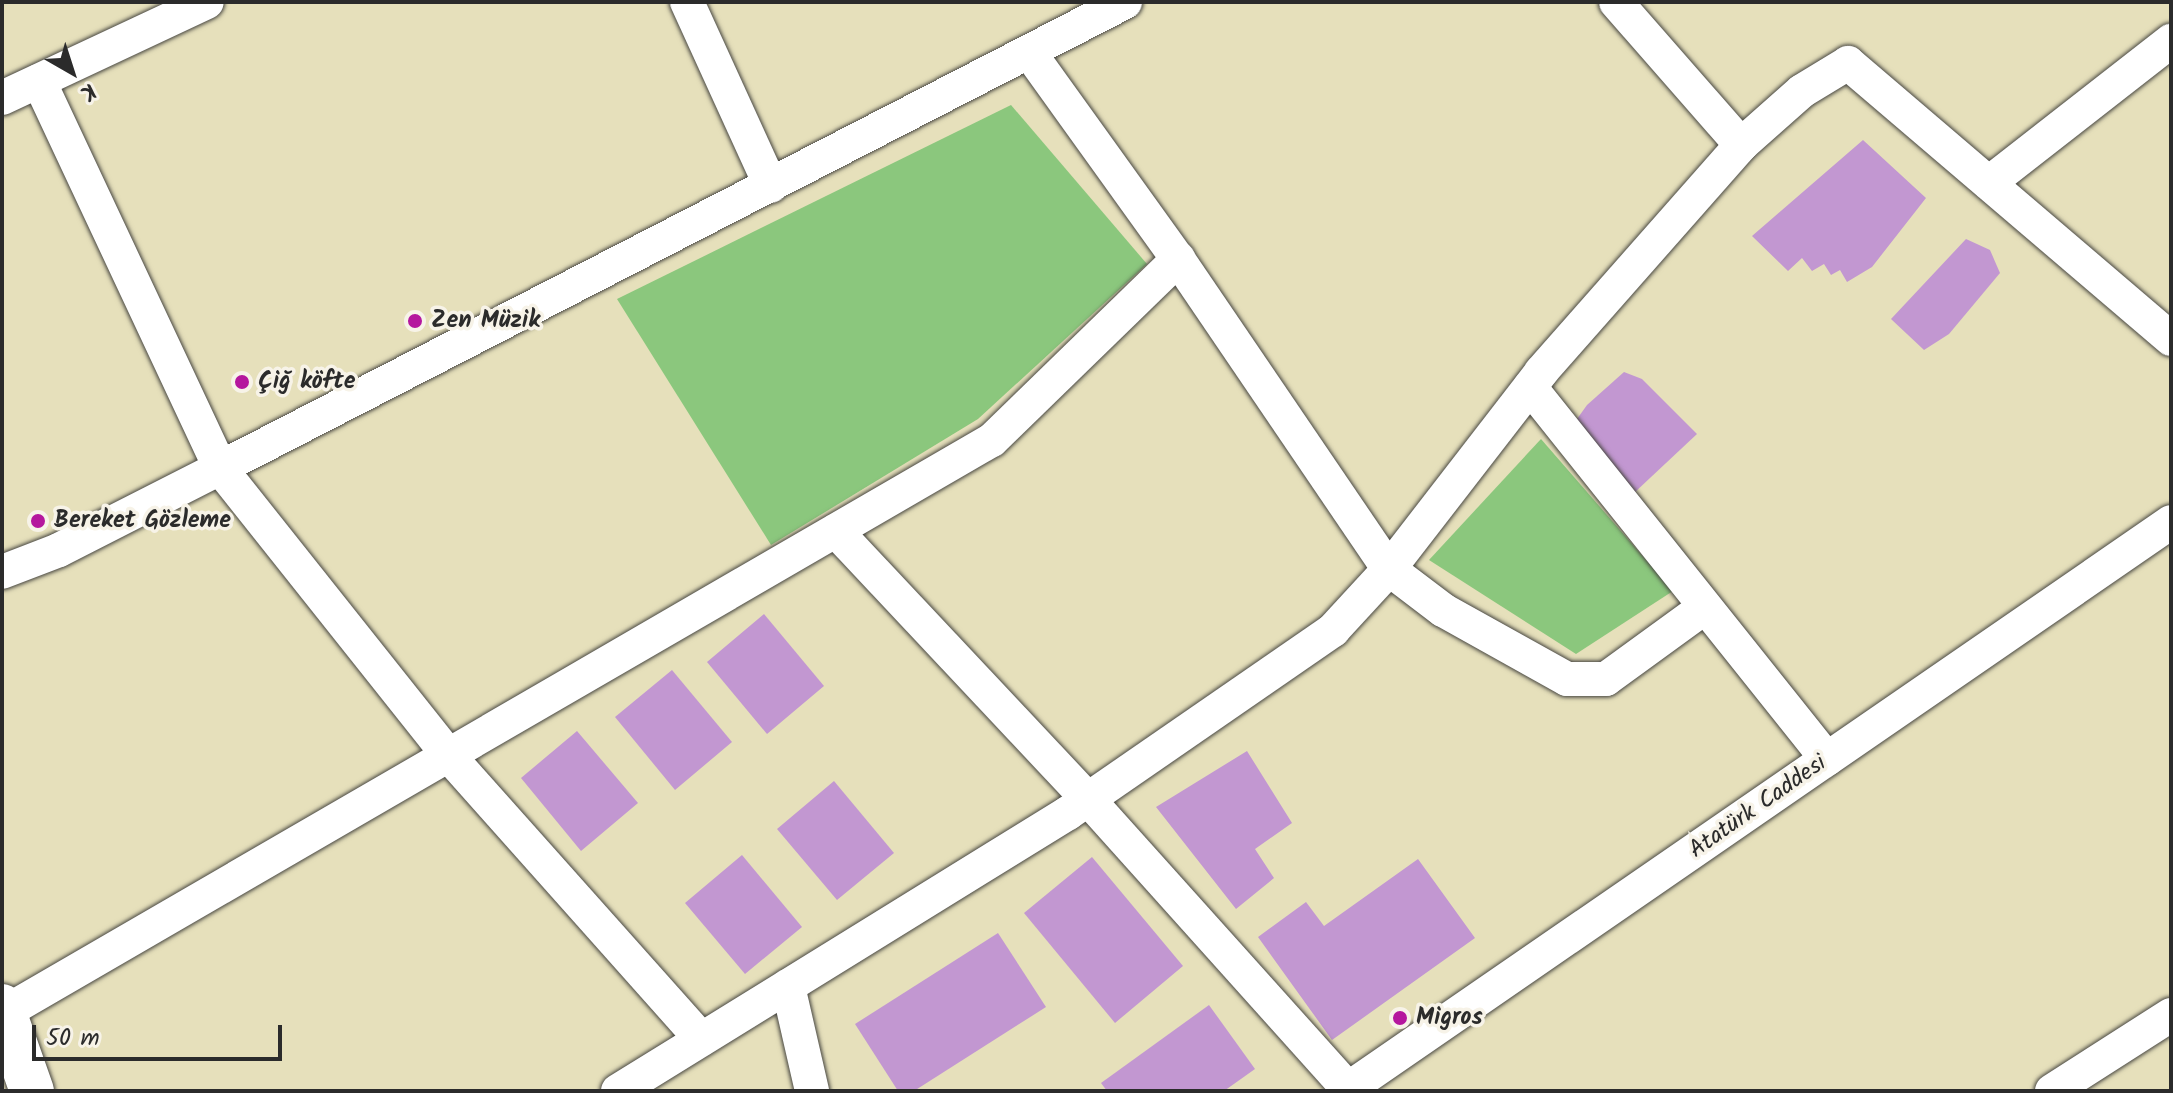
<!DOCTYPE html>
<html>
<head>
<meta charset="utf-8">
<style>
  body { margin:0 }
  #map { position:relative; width:2173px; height:1093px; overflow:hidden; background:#e6e0bb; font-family:Kalam,sans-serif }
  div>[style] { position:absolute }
  .green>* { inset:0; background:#8bc77d }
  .building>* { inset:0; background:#c297d1 }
  .roads { filter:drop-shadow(0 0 2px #474641) drop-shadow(0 0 2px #474641) }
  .street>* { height:34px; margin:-17px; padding:0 17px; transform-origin:17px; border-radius:17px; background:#fff }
  .secondary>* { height:44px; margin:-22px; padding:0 22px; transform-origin:22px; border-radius:22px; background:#fff }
  .dots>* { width:22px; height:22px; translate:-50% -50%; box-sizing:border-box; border:4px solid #f7f3e8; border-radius:50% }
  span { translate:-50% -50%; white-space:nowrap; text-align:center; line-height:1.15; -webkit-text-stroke:7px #f7f3e8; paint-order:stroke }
  .poi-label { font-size:24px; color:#2b2b2b; font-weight:700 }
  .left { translate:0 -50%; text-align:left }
  .street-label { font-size:24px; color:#2b2b2b }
  .frame { position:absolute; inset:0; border:4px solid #2b2b2b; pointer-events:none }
  .north { position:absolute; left:32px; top:32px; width:80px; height:80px; -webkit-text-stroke:6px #f7f3e8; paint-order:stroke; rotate:141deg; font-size:22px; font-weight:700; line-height:32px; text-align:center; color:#2b2b2b }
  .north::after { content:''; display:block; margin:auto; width:28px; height:36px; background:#2b2b2b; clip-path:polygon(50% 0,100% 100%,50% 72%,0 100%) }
  .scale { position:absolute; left:32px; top:1025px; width:250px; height:36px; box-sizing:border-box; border:4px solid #2b2b2b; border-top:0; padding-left:10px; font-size:24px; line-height:28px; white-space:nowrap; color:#2b2b2b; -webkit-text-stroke:6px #f7f3e8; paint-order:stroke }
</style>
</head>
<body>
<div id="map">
  <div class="green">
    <div style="clip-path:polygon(1011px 105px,1147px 264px,978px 419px,771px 545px,617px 299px)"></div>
    <div style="clip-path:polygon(1541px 439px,1673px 591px,1576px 654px,1429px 560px)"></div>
  </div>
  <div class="building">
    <div style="clip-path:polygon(1863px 140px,1926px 198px,1872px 267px,1847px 282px,1840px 270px,1831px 275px,1824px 264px,1812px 271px,1802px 258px,1788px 271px,1752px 236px)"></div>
    <div style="clip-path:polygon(1966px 239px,1990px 250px,2000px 273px,1949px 334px,1924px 350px,1891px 319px)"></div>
    <div style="clip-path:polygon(1624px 372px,1642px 379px,1697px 434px,1634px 493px,1572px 426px,1587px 405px)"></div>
    <div style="clip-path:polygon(764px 614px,824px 686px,767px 734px,707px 662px)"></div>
    <div style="clip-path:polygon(672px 670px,732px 742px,675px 790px,615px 717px)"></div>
    <div style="clip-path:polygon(577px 731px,638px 803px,581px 851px,521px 778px)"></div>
    <div style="clip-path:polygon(1247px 751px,1292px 823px,1255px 849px,1274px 878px,1236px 909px,1156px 807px)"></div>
    <div style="clip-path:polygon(834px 781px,894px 853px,837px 900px,777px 829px)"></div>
    <div style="clip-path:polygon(742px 855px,802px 927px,745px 974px,685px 903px)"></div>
    <div style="clip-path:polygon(1092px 857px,1183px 966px,1115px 1023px,1024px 913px)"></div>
    <div style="clip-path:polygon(1418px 859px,1475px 938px,1332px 1040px,1258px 937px,1306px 902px,1324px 926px)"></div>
    <div style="clip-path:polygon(998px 933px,1046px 1007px,914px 1091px,898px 1091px,855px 1024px)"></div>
    <div style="clip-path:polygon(1209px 1005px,1255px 1069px,1224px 1091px,1107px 1091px,1101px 1083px)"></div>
  </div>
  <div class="roads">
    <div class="street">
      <div style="left:687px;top:2px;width:202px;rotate:65.5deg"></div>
      <div style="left:1616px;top:2px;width:190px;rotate:48.8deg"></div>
      <div style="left:1029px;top:52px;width:255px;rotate:54.3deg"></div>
      <div style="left:1178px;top:259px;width:375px;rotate:55.8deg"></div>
      <div style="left:1389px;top:569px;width:68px;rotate:37.2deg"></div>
      <div style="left:1443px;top:610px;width:142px;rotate:29.1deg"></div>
      <div style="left:1567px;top:679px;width:39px"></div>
      <div style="left:1606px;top:679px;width:122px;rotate:-36deg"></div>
      <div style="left:39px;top:81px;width:427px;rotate:64.9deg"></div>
      <div style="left:220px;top:468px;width:368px;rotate:51.5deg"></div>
      <div style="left:449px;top:756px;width:379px;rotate:48.3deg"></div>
      <div style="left:2px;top:98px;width:226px;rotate:-25.1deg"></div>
      <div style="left:1989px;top:183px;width:231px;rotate:-38deg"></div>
      <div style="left:1530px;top:387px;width:476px;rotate:51.4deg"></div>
      <div style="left:836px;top:531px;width:368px;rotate:46.8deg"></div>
      <div style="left:1088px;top:799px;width:392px;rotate:48.1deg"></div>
      <div style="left:2px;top:572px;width:61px;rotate:-21.1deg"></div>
      <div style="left:59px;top:550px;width:181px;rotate:-27deg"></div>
      <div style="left:220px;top:468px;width:1018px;rotate:-27.24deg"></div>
      <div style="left:788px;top:986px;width:108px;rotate:77.1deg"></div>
      <div style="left:2px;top:1014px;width:1144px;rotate:-30.11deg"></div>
      <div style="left:992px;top:440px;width:260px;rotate:-44.2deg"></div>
      <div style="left:618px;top:1091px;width:529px;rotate:-31.71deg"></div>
      <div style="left:1068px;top:813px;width:322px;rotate:-34.6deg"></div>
      <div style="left:1333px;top:630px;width:83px;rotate:-47.4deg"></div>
      <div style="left:1389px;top:569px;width:249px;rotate:-52.3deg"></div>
      <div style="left:1541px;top:372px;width:303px;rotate:-48.6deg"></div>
      <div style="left:1741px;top:145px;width:81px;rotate:-41.5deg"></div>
      <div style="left:1802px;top:91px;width:54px;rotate:-31.3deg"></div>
      <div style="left:1848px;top:63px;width:425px;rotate:40.5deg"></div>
      <div style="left:1345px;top:1091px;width:1003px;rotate:-34.56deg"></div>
      <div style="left:2052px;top:1091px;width:141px;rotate:-32.6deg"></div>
    </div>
    <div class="secondary">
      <div style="left:2px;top:1006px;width:90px;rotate:70.6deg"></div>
    </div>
  </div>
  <div class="dots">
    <div style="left:415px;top:321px;background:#b5179e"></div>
    <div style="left:242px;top:382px;background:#b5179e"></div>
    <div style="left:38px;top:521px;background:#b5179e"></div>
    <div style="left:1400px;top:1018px;background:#b5179e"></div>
  </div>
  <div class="poi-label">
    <span class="left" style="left:431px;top:321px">Zen Müzik</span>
    <span class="left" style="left:258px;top:382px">Çiğ köfte</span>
    <span class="left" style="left:54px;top:521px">Bereket Gözleme</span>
    <span class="left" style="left:1416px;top:1018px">Migros</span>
  </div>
  <div class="street-label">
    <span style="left:1758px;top:807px;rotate:-35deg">Atatürk Caddesi</span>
  </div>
  <div class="frame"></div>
  <div class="north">K</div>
  <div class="scale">50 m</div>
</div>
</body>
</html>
